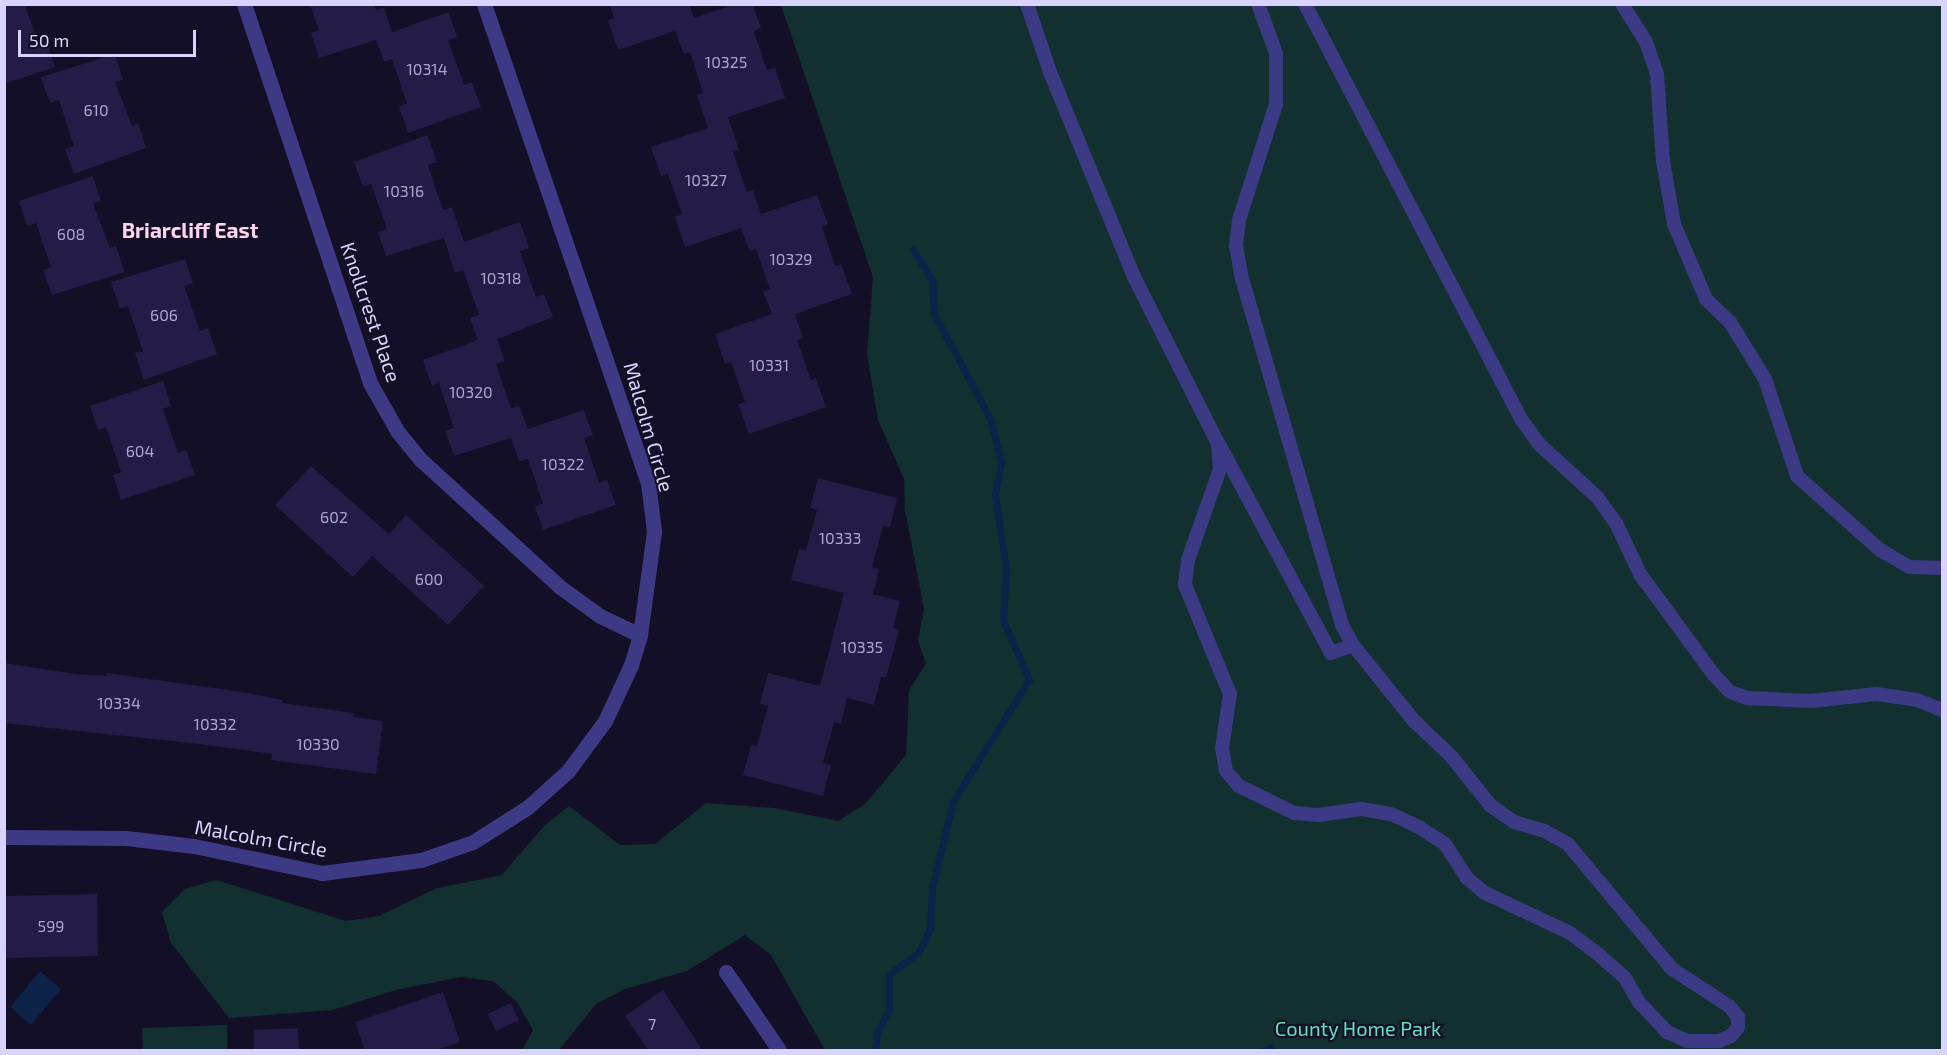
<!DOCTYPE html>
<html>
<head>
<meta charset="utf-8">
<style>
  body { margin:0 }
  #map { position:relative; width:1947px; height:1055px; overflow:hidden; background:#130f26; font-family:"Exo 2",sans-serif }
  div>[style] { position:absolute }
  .green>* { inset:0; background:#12302f }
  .water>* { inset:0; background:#0c2248 }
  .stream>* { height:7px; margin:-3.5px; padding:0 3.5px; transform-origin:3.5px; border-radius:3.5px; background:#0c2248 }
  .building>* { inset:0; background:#241b47 }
  .service>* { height:14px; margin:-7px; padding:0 7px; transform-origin:7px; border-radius:7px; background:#3d3a85 }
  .minor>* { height:15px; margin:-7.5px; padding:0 7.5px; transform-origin:7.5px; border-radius:7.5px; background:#3d3a85 }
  span { translate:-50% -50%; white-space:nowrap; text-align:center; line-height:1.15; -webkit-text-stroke:4.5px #130f26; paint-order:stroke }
  .number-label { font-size:16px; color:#aca6d1 }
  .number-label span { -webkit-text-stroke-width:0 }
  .street-label { font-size:20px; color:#d9d4ff }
  .park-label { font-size:20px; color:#5fe0c0 }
  .neighbourhood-label { font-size:21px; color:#ffd6f0; font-weight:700 }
  .frame { position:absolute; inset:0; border:6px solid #d9d4ff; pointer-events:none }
  .scale { position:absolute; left:18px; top:30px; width:178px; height:27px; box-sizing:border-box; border:3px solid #d9d4ff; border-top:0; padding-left:8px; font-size:18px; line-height:21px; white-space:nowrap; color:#d9d4ff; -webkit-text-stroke:4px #130f26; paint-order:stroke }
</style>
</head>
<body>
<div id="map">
  <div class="green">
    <div style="clip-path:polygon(781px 5px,1942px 5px,1942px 1050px,825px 1050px,771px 955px,745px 935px,687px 971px,625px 989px,596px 1004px,559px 1050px,522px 1050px,533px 1030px,517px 1002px,493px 981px,461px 977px,396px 990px,332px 1010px,229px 1018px,171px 943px,162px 912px,185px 889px,216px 880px,346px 921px,379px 916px,437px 888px,502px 875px,544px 826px,569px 806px,620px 845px,655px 844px,706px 803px,774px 808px,838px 821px,865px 804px,906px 755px,909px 690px,926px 664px,918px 641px,924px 609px,905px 510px,904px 479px,878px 420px,867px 354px,873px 277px)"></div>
    <div style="clip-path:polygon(227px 1025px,227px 1050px,143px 1050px,142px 1028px)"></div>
  </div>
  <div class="water">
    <div style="clip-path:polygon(40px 971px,61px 989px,31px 1025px,10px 1007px)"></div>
  </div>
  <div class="stream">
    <div style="left:875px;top:1050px;width:17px;rotate:-83deg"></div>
    <div style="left:877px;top:1033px;width:27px;rotate:-63deg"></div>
    <div style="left:889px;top:1009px;width:35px;rotate:-90deg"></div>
    <div style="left:889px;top:974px;width:37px;rotate:-36deg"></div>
    <div style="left:919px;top:952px;width:26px;rotate:-65deg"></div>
    <div style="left:930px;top:928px;width:40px;rotate:-87.1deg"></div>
    <div style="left:932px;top:888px;width:89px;rotate:-76.4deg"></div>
    <div style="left:953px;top:801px;width:143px;rotate:-57.9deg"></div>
    <div style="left:1029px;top:680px;width:65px;rotate:-113.4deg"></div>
    <div style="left:1003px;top:620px;width:52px;rotate:-86.7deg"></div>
    <div style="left:1006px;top:568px;width:75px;rotate:-98.5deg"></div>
    <div style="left:995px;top:494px;width:33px;rotate:-79deg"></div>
    <div style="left:1001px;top:462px;width:45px;rotate:-104deg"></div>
    <div style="left:990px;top:418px;width:118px;rotate:-118.3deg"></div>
    <div style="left:934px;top:314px;width:34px;rotate:-93deg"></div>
    <div style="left:932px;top:280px;width:36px;rotate:-122deg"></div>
    <div style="left:1263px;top:1050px;width:9px;rotate:-18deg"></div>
  </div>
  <div class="building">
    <div style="clip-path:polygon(4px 4px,25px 4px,38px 43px,46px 40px,55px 67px,4px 84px)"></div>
    <div style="clip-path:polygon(310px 4px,374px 4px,376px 10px,384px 8px,392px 32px,449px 12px,457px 37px,448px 40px,464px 85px,472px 82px,481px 107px,408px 133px,399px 106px,407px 103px,392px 59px,384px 62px,376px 40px,319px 58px,311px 33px,319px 30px)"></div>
    <div style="clip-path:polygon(610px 4px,689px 4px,694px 18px,735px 4px,753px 4px,761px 28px,754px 31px,767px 70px,775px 68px,785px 98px,728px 117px,739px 150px,733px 152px,747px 192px,753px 190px,761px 214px,817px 195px,828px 224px,822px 226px,835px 266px,841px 264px,852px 294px,795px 314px,803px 338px,797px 340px,811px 380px,816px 378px,826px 407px,749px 434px,738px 404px,745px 402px,731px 362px,725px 364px,715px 334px,772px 314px,763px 291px,770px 289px,756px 249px,750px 251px,741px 228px,685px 247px,675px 217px,682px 214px,668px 174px,661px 176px,651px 147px,708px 128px,697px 95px,703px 93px,690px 52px,684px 54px,675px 31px,618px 50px,608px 20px,614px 18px)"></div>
    <div style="clip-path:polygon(115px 54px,123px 80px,115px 82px,132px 126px,138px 123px,146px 148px,74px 174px,65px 149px,74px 146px,59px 100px,50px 103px,41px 77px)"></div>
    <div style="clip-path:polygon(427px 135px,437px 162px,428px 165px,443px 210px,452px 207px,464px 242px,520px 222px,529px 248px,520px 251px,536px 297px,544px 294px,553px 317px,497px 339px,505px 361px,496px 364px,511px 408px,519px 406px,528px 429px,584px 410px,593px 435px,584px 438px,599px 483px,607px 480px,616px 505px,543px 530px,535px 506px,543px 503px,528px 459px,519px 461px,511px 438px,454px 456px,445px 431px,454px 428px,439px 383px,432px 386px,423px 360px,478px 340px,470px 318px,479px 315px,463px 270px,455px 273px,444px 238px,386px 256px,378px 232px,387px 229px,371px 184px,363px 187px,354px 162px)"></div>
    <div style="clip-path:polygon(93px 176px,101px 201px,93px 203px,110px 248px,116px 246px,125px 272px,52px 295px,43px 270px,51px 267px,36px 223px,27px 226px,19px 201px)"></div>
    <div style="clip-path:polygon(185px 259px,193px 283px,184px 286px,200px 331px,208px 328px,217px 354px,144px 380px,135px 353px,143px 351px,128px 306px,120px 309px,111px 282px)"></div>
    <div style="clip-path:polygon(163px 381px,171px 406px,163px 409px,178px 453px,186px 450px,195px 475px,121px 500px,113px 475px,121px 472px,106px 427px,98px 430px,90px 406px)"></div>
    <div style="clip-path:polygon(311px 466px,389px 534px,406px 515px,484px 586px,448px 625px,372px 556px,353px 577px,275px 505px)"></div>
    <div style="clip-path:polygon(818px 478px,897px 498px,890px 527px,883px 526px,872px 567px,879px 569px,873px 594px,900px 601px,893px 628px,899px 630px,886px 678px,881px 677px,874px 705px,847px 698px,841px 724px,834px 722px,823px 763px,831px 765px,823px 796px,743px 775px,751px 745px,757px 746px,768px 706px,760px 704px,768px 673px,820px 686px,844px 593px,791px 580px,799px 549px,806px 550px,817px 510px,810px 508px)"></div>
    <div style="clip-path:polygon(4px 663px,76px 674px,107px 676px,107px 673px,242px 692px,283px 700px,282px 703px,354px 713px,353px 717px,383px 721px,376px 774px,271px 760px,272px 754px,199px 744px,4px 723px)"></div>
    <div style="clip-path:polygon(97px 894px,98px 956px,4px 958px,4px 896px)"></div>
    <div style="clip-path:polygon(663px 990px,702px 1050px,648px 1050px,625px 1016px)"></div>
    <div style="clip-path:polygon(443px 992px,460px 1042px,436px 1050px,365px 1050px,355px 1022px)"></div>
    <div style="clip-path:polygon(511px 1003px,519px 1020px,496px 1031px,488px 1014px)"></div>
    <div style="clip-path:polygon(298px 1028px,299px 1050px,254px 1050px,254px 1030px)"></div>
  </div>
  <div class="service">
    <div style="left:1027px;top:4px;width:72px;rotate:71.3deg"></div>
    <div style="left:1050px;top:72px;width:222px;rotate:67.7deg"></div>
    <div style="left:1134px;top:277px;width:186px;rotate:63.2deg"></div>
    <div style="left:1218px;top:443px;width:26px;rotate:86deg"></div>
    <div style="left:1220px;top:469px;width:96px;rotate:109.4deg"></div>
    <div style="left:1188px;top:560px;width:25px;rotate:97deg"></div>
    <div style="left:1185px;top:585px;width:118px;rotate:67.6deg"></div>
    <div style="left:1230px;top:694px;width:55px;rotate:98.4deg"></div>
    <div style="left:1222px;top:748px;width:23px;rotate:80deg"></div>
    <div style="left:1226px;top:771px;width:20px;rotate:49deg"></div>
    <div style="left:1239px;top:786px;width:61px;rotate:26.1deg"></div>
    <div style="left:1294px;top:813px;width:24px;rotate:5deg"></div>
    <div style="left:1318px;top:815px;width:44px;rotate:-7.8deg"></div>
    <div style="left:1362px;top:809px;width:29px;rotate:10deg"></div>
    <div style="left:1391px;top:814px;width:31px;rotate:25deg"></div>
    <div style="left:1419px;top:827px;width:31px;rotate:33deg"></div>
    <div style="left:1445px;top:844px;width:40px;rotate:57.1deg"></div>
    <div style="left:1467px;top:878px;width:23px;rotate:40deg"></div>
    <div style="left:1485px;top:893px;width:94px;rotate:25.2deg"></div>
    <div style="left:1570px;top:933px;width:38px;rotate:37deg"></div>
    <div style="left:1600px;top:956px;width:33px;rotate:41deg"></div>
    <div style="left:1625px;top:978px;width:28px;rotate:60deg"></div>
    <div style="left:1639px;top:1002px;width:41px;rotate:47deg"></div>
    <div style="left:1667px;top:1032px;width:22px;rotate:24deg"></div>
    <div style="left:1687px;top:1041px;width:32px"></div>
    <div style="left:1719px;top:1041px;width:13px;rotate:-23deg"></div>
    <div style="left:1731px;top:1036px;width:11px;rotate:-52deg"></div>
    <div style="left:1738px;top:1027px;width:10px;rotate:-90deg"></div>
    <div style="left:1738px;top:1017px;width:14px;rotate:-129deg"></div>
    <div style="left:1729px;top:1006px;width:68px;rotate:-147deg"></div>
    <div style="left:1672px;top:969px;width:163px;rotate:-129.8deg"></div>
    <div style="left:1568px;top:844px;width:26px;rotate:-151deg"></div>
    <div style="left:1545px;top:831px;width:32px;rotate:-164deg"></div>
    <div style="left:1514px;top:822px;width:28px;rotate:-145deg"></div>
    <div style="left:1491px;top:806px;width:64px;rotate:-128.7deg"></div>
    <div style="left:1451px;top:756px;width:51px;rotate:-136.6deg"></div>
    <div style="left:1414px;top:721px;width:97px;rotate:-128.8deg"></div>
    <div style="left:1353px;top:645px;width:23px;rotate:-119deg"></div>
    <div style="left:1342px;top:625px;width:365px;rotate:-106.1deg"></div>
    <div style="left:1241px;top:274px;width:29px;rotate:-100deg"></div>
    <div style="left:1236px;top:245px;width:25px;rotate:-83deg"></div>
    <div style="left:1239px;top:220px;width:122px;rotate:-72.3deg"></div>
    <div style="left:1276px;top:104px;width:51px;rotate:-90deg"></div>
    <div style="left:1276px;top:53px;width:52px;rotate:-110.2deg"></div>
    <div style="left:1305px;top:4px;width:468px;rotate:62.5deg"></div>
    <div style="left:1521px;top:419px;width:31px;rotate:54deg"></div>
    <div style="left:1539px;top:444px;width:79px;rotate:42.4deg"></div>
    <div style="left:1597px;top:497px;width:32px;rotate:54deg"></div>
    <div style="left:1616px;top:523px;width:56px;rotate:64.8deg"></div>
    <div style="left:1640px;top:574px;width:125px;rotate:53.8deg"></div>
    <div style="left:1714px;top:675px;width:23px;rotate:47deg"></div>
    <div style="left:1730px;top:692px;width:18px;rotate:19deg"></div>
    <div style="left:1747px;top:698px;width:64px;rotate:2.7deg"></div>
    <div style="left:1811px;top:701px;width:66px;rotate:-6.1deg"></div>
    <div style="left:1877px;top:694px;width:40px;rotate:8.5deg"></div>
    <div style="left:1917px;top:700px;width:27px;rotate:22deg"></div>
    <div style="left:1622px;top:4px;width:45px;rotate:57.7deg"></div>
    <div style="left:1646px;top:42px;width:34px;rotate:71deg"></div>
    <div style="left:1657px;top:74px;width:87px;rotate:86.1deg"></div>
    <div style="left:1663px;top:161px;width:64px;rotate:80.1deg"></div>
    <div style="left:1674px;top:224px;width:82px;rotate:66.9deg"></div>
    <div style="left:1706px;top:299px;width:33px;rotate:44deg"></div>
    <div style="left:1730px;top:322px;width:67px;rotate:58.4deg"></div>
    <div style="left:1765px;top:379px;width:102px;rotate:71.7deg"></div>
    <div style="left:1797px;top:476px;width:111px;rotate:41.7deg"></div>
    <div style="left:1880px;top:550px;width:34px;rotate:30deg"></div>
    <div style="left:1910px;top:567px;width:32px;rotate:2deg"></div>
    <div style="left:1220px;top:446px;width:235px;rotate:61.8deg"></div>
    <div style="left:1331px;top:653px;width:23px;rotate:-20deg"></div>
  </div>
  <div class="minor">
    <div style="left:244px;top:4px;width:399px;rotate:71.6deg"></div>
    <div style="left:370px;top:383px;width:56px;rotate:60.3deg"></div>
    <div style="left:398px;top:432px;width:36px;rotate:51deg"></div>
    <div style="left:421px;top:460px;width:188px;rotate:42.4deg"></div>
    <div style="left:560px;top:587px;width:49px;rotate:35.9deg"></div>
    <div style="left:600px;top:616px;width:44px;rotate:25.4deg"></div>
    <div style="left:4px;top:837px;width:122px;rotate:0.5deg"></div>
    <div style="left:126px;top:838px;width:68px;rotate:6.7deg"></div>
    <div style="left:194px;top:846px;width:131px;rotate:11.9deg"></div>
    <div style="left:322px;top:873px;width:100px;rotate:-7.5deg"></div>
    <div style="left:421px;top:860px;width:55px;rotate:-19.1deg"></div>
    <div style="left:473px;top:842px;width:65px;rotate:-32.5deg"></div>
    <div style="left:528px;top:807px;width:54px;rotate:-42deg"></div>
    <div style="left:568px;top:771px;width:62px;rotate:-53.5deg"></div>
    <div style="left:605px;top:721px;width:62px;rotate:-65.1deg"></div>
    <div style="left:631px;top:665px;width:31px;rotate:-73deg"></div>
    <div style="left:640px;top:635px;width:105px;rotate:-82.3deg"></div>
    <div style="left:654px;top:531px;width:48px;rotate:-97.1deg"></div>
    <div style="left:648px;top:483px;width:506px;rotate:-108.9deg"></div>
    <div style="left:726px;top:972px;width:94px;rotate:55.8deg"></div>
  </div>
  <div class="number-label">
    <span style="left:726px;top:62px">10325</span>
    <span style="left:427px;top:69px">10314</span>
    <span style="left:96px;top:110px">610</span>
    <span style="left:706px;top:180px">10327</span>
    <span style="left:404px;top:191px">10316</span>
    <span style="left:71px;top:234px">608</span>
    <span style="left:791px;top:259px">10329</span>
    <span style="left:501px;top:278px">10318</span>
    <span style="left:164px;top:315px">606</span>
    <span style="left:769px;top:365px">10331</span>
    <span style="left:471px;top:392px">10320</span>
    <span style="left:140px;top:451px">604</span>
    <span style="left:563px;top:464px">10322</span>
    <span style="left:334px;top:517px">602</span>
    <span style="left:840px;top:538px">10333</span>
    <span style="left:429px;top:579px">600</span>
    <span style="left:862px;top:647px">10335</span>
    <span style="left:119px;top:703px">10334</span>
    <span style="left:215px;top:724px">10332</span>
    <span style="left:318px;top:744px">10330</span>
    <span style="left:51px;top:926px">599</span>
    <span style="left:652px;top:1024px">7</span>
  </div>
  <div class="street-label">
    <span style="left:371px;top:312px;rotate:71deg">Knollcrest Place</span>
    <span style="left:649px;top:427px;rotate:74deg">Malcolm Circle</span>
    <span style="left:261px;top:838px;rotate:10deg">Malcolm Circle</span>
  </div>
  <div class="park-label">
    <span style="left:1358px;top:1028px">County Home Park</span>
  </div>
  <div class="neighbourhood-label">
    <span style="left:190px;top:230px">Briarcliff East</span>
  </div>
  <div class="frame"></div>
  <div class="scale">50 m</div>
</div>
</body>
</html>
